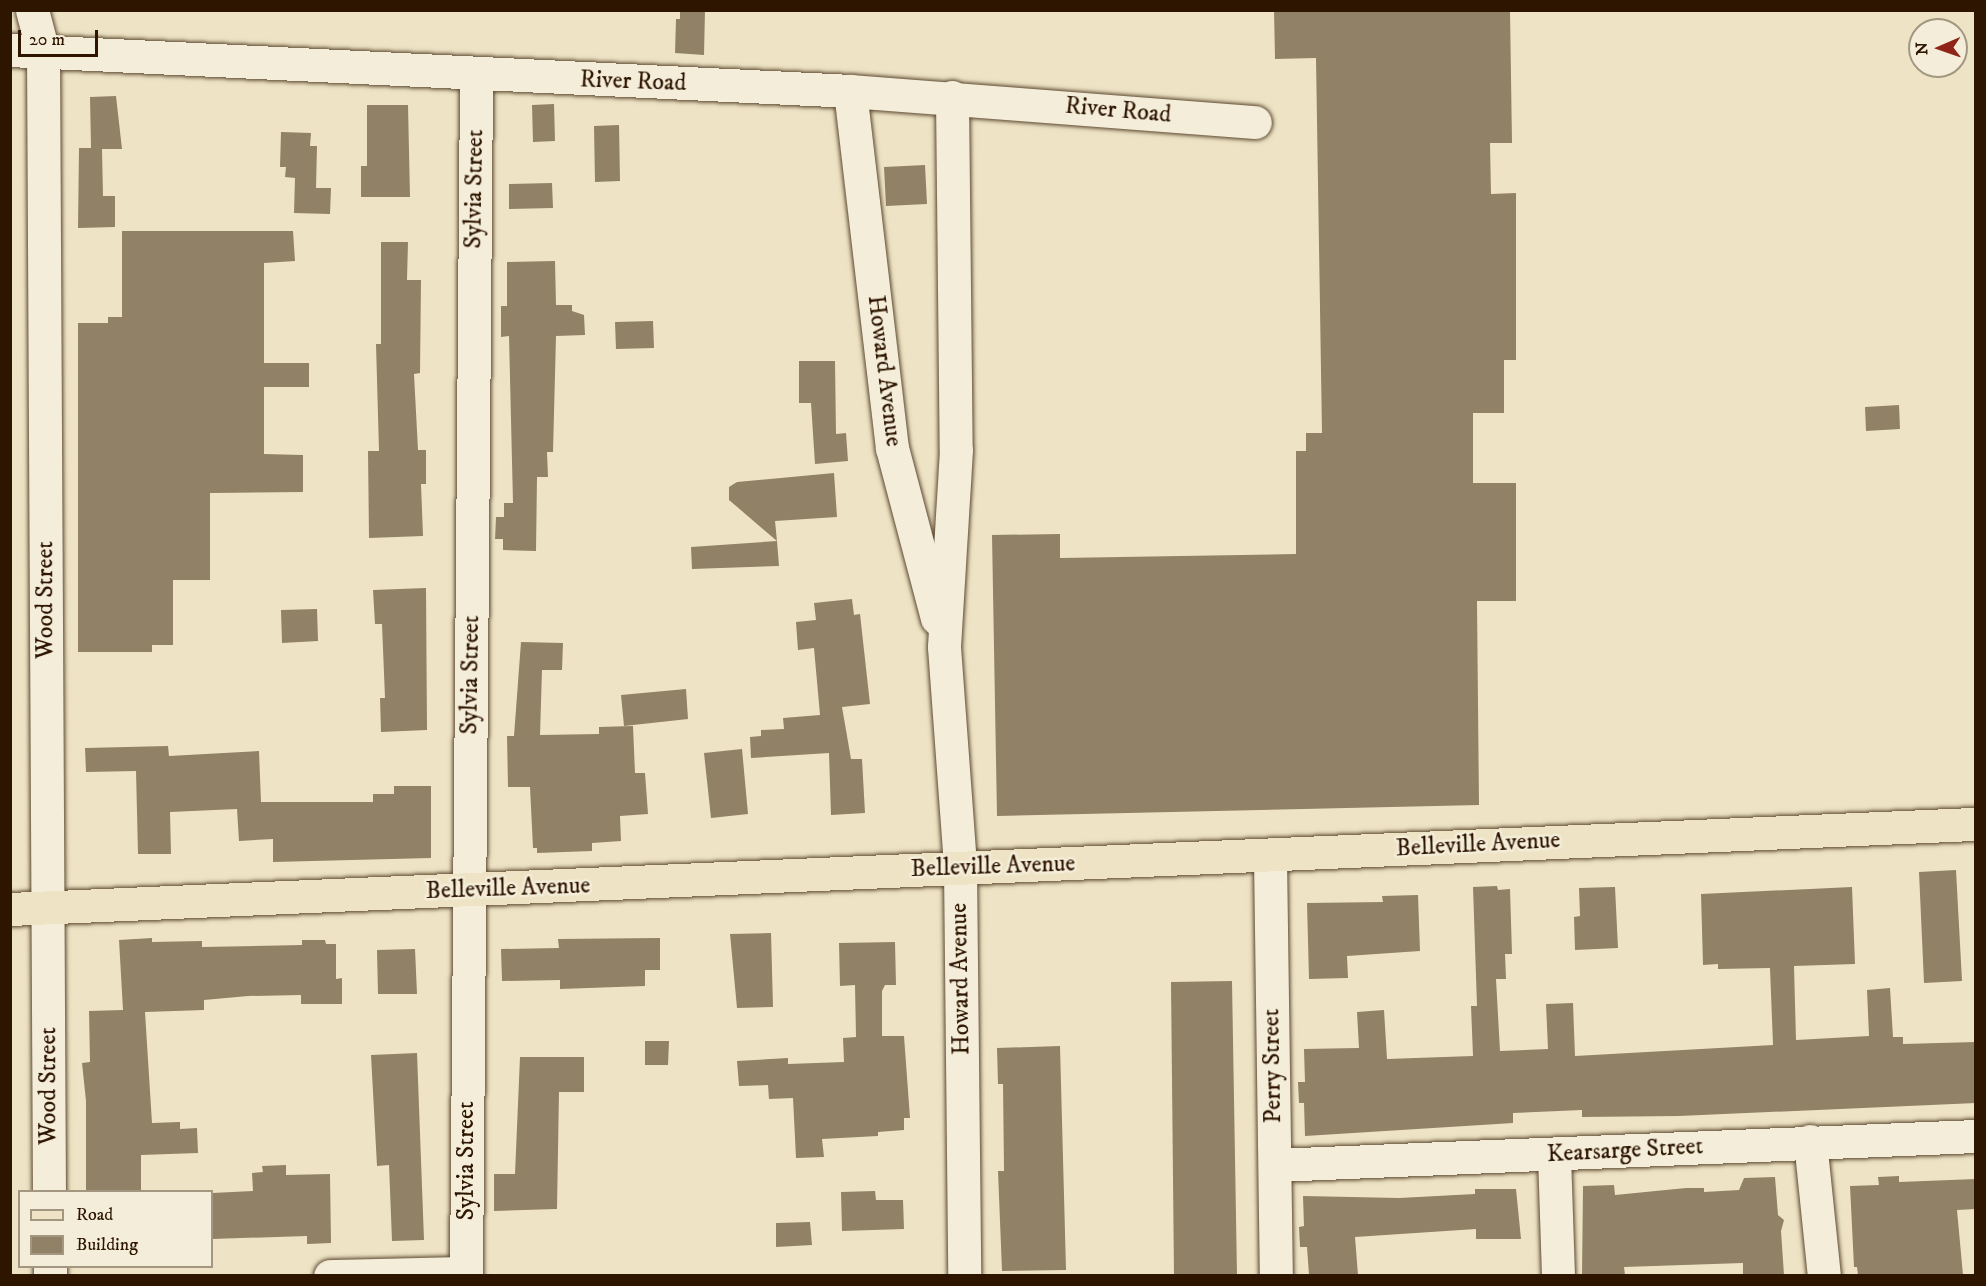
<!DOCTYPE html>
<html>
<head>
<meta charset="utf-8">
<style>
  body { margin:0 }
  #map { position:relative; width:1986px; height:1286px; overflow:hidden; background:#eee4c5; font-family:"IM FELL DW Pica",serif }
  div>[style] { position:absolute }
  .building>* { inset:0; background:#918166 }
  .roads { filter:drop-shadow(0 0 2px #5d4931) drop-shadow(0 0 2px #5d4931) }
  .minor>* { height:33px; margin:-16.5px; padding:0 16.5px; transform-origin:16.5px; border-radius:16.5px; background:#f4edd9 }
  .major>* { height:33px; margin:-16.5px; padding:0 16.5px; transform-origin:16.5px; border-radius:16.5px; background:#eee4c5 }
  span { translate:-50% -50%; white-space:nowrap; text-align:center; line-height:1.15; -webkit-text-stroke:5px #f4edd9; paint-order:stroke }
  .street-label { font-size:24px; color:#2d1500 }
  .frame { position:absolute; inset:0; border:12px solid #2d1500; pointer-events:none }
  .legend { position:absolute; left:18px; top:1190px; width:195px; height:78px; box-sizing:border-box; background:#f4edd9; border:2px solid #a49782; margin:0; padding:8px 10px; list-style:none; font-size:18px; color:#2d1500 }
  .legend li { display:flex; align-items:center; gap:12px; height:30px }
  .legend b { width:30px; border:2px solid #a49782 }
  .north { position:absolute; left:1908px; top:18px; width:60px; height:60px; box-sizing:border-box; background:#f4edd9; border:2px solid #a49782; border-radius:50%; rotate:268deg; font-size:16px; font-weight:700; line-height:24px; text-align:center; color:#2d1500 }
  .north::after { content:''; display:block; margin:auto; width:21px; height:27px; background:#8f2418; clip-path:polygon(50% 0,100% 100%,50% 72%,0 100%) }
  .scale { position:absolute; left:18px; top:30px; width:80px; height:27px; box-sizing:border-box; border:3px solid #2d1500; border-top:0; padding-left:8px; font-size:18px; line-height:21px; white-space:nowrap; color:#2d1500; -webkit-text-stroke:4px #f4edd9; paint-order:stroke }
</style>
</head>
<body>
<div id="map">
  <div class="building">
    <div style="clip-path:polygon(680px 10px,705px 10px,704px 55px,675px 53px,676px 19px,680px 19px)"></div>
    <div style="clip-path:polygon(1274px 10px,1510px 10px,1512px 143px,1490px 143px,1491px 194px,1516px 193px,1516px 360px,1504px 360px,1504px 413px,1473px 413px,1473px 483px,1516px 483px,1516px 601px,1477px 601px,1479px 805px,997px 816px,992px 535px,1060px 534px,1060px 558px,1296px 554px,1296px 451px,1306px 451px,1306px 433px,1322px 433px,1316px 58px,1275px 59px)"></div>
    <div style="clip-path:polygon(116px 96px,122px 149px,102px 149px,103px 196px,115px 196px,115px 227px,78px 228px,79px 148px,91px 148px,90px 97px)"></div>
    <div style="clip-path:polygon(554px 104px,555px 141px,533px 142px,532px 105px)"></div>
    <div style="clip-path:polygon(367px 105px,408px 105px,410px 197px,361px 197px,361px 166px,367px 166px)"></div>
    <div style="clip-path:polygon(619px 125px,620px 181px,595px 182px,594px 126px)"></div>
    <div style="clip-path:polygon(281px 132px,311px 133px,310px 146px,317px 146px,316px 188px,331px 188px,330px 214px,294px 213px,295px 178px,285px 177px,286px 167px,280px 167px)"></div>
    <div style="clip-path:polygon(925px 165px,927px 204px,886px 206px,884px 167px)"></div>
    <div style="clip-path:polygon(552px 183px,553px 208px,509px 209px,509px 184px)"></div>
    <div style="clip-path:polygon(122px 231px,293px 231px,295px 261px,264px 263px,264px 363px,309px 363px,309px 387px,264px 387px,264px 454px,303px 455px,303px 492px,210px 493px,210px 580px,173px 580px,173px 645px,152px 645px,152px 652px,78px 652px,78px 323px,108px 323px,108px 317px,122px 317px)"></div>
    <div style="clip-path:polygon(381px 242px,408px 242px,407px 280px,421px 280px,420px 373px,414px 374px,418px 450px,426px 450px,426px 484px,421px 484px,423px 536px,369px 538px,368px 451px,379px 451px,376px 344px,381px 344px)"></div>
    <div style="clip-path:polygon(555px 261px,556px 305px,572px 305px,572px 311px,584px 315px,585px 335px,556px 336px,553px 452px,547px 452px,548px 477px,537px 477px,536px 551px,503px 550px,503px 539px,495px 539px,496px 517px,504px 517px,504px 503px,513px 503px,509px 336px,501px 337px,501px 306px,507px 306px,507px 262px)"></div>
    <div style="clip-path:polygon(653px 321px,654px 348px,616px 349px,615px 322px)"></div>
    <div style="clip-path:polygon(799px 361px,835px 361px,836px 434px,846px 433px,848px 461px,815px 464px,811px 403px,799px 403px)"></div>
    <div style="clip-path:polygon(1899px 405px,1900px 429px,1866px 431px,1865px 407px)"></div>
    <div style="clip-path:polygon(834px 473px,837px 517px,775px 521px,777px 541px,729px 500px,729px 487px,737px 482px)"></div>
    <div style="clip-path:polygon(777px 541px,779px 566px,692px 569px,691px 547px)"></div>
    <div style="clip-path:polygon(426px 588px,427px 730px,381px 732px,380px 698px,385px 698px,382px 624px,375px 624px,373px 590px)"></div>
    <div style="clip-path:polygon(852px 599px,854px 615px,860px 614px,870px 704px,842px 707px,851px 759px,862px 759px,865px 813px,831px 815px,829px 753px,751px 758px,750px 737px,761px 736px,761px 730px,784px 729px,783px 718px,820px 715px,814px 648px,798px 650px,796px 622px,816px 620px,814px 603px)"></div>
    <div style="clip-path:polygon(317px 609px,318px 641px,282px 643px,281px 610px)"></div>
    <div style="clip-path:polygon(521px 642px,563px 643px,562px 670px,542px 670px,540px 735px,599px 734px,599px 727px,633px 726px,635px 773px,645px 773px,648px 814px,620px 816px,621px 841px,592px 843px,592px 851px,537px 853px,537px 848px,533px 848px,530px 787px,508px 787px,507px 736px,514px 736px)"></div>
    <div style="clip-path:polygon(686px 689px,688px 719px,624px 726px,621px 695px)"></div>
    <div style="clip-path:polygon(168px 746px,169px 756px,259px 751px,261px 802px,373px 802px,373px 794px,394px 794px,394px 786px,431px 786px,431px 858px,273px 862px,273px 839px,239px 841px,237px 809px,170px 812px,171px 854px,138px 854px,136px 771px,86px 772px,85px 748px)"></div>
    <div style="clip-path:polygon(742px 749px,748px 814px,711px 818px,704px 753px)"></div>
    <div style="clip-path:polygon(1956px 870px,1962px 981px,1924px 983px,1919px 872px)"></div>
    <div style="clip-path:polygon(1497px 886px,1498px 890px,1510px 889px,1512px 954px,1505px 954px,1506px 979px,1496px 979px,1500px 1051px,1548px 1049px,1546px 1004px,1573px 1003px,1575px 1056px,1773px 1045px,1770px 968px,1718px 969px,1718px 964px,1703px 965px,1701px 894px,1852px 887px,1855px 964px,1794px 966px,1796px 1040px,1869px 1036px,1867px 990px,1890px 988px,1893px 1037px,1903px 1037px,1903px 1044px,1976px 1042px,1976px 1103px,1679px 1116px,1582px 1117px,1582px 1110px,1513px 1113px,1513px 1123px,1305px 1136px,1304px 1103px,1299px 1103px,1298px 1082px,1305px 1082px,1304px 1049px,1359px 1048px,1357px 1012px,1384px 1010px,1387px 1059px,1473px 1056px,1471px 1006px,1477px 1006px,1473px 887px)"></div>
    <div style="clip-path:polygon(1615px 887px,1618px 948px,1575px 950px,1574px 917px,1580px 916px,1579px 888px)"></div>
    <div style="clip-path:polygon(1418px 895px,1420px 951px,1347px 956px,1348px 978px,1309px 979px,1307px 903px,1383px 902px,1382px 896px)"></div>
    <div style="clip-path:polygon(771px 933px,773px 1007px,737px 1008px,730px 934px)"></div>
    <div style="clip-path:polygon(152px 938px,152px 942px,202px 941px,202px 947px,302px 945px,302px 940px,325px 940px,326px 944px,336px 944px,336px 979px,342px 978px,342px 1004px,301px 1004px,301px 995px,248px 996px,204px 1000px,204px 1010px,145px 1012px,152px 1123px,180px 1122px,180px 1129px,197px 1128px,198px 1153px,141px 1155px,141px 1191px,86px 1191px,86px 1101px,82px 1063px,90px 1062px,89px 1011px,123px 1010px,119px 940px)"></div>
    <div style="clip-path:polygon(660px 938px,660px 970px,645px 970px,645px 986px,560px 989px,560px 980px,502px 981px,501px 949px,559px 948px,558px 939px)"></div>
    <div style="clip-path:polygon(895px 942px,896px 985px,885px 985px,882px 991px,882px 1036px,904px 1036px,910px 1118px,904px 1118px,904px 1130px,878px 1132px,878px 1136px,822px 1139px,824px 1157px,796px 1158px,793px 1098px,769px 1099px,768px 1085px,739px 1086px,737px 1061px,788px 1058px,788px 1064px,844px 1062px,843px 1038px,856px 1037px,855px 985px,840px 986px,839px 943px)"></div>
    <div style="clip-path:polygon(415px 949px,417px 994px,378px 994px,377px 950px)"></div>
    <div style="clip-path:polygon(1232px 981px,1237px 1275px,1174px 1275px,1171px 982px)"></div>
    <div style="clip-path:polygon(645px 1041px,669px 1041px,668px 1065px,645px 1065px)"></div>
    <div style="clip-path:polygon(1060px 1046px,1066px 1270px,1002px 1271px,998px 1171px,1004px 1171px,1003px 1084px,998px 1084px,997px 1048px)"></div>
    <div style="clip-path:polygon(417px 1053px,424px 1240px,392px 1241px,389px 1165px,377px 1166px,371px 1055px)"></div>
    <div style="clip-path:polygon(520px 1057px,584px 1057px,584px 1092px,559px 1092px,557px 1209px,494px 1211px,494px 1174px,515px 1174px)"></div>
    <div style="clip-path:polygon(286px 1165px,286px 1175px,330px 1174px,331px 1243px,307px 1244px,307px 1236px,212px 1239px,212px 1193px,253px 1191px,252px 1173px,263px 1172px,262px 1166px)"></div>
    <div style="clip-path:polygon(1899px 1176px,1899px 1182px,1976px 1179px,1976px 1209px,1957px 1210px,1963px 1275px,1858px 1275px,1857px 1267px,1854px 1267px,1850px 1186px,1879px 1185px,1878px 1177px)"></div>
    <div style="clip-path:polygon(1775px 1177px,1778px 1215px,1784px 1220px,1781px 1231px,1784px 1275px,1743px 1275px,1743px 1263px,1624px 1267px,1625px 1275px,1582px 1275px,1583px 1186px,1614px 1185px,1615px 1195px,1686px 1188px,1704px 1188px,1704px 1192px,1739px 1190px,1744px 1178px)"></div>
    <div style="clip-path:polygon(1475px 1189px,1516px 1189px,1521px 1239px,1476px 1239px,1476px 1229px,1355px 1237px,1358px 1275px,1309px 1275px,1307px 1247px,1300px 1247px,1299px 1227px,1304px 1226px,1303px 1196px,1399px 1198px,1475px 1194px)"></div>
    <div style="clip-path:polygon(875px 1191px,876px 1200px,903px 1200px,904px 1229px,842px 1231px,841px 1192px)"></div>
    <div style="clip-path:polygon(810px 1222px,812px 1245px,776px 1247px,776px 1223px)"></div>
  </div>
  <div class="roads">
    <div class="minor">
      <div style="left:32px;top:10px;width:43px;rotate:75.3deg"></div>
      <div style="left:43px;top:52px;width:1140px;rotate:89.7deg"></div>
      <div style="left:10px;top:50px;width:841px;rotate:2.79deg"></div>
      <div style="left:850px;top:91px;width:406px;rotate:4.4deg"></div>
      <div style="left:850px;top:91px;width:359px;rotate:83.3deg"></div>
      <div style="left:892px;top:448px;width:176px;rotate:75.2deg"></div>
      <div style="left:952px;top:97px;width:353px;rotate:89.4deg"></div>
      <div style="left:956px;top:450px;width:197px;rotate:93.5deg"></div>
      <div style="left:944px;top:647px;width:221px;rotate:85.8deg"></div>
      <div style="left:960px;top:867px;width:409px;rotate:89.4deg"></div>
      <div style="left:1270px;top:857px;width:419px;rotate:89.2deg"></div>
      <div style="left:1810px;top:1141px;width:136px;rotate:84.1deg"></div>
      <div style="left:1554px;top:1155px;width:121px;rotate:88.1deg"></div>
      <div style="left:1275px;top:1165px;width:702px;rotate:-2.37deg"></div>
      <div style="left:50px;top:1266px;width:10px;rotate:90deg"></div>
      <div style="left:330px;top:1276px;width:136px;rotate:-1.3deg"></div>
      <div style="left:466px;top:1276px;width:1201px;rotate:-89.52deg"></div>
    </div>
    <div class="major">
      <div style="left:10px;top:909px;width:1968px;rotate:-2.48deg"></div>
    </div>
  </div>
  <div class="street-label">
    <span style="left:633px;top:82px;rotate:2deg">River Road</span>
    <span style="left:1118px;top:111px;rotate:5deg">River Road</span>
    <span style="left:475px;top:189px;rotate:-89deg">Sylvia Street</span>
    <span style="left:884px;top:371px;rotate:83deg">Howard Avenue</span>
    <span style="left:46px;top:600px;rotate:-90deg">Wood Street</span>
    <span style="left:471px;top:675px;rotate:-89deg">Sylvia Street</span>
    <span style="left:1478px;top:845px;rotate:-3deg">Belleville Avenue</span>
    <span style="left:993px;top:867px;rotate:-2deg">Belleville Avenue</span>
    <span style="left:508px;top:889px;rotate:-2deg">Belleville Avenue</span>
    <span style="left:961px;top:979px;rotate:-91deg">Howard Avenue</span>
    <span style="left:1273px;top:1066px;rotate:-91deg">Perry Street</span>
    <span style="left:49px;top:1086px;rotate:-90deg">Wood Street</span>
    <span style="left:1625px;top:1151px;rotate:-3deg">Kearsarge Street</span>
    <span style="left:467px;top:1161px;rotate:-90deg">Sylvia Street</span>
  </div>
  <div class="frame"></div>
  <ul class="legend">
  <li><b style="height:8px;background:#eee4c5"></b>Road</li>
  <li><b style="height:16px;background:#918166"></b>Building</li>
  </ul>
  <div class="north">N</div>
  <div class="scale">20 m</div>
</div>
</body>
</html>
